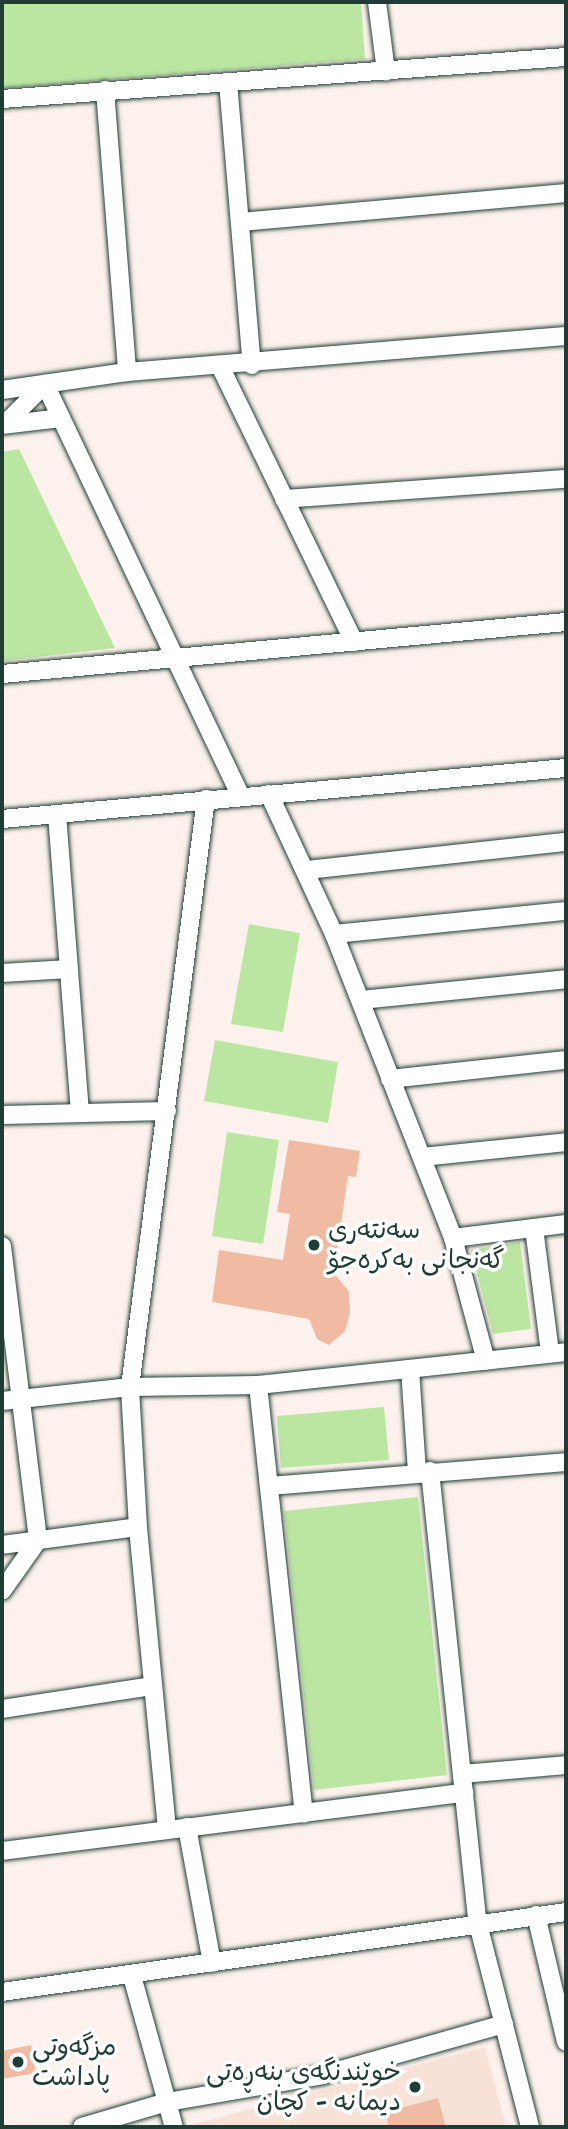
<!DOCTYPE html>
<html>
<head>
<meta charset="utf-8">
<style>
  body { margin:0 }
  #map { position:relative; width:568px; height:2129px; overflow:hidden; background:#fcf1ec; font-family:Sriracha,"Playpen Sans Arabic",sans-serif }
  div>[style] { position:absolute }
  .built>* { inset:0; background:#f8e1d6 }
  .green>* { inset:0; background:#bbe6a2 }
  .building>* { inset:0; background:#f0bba2 }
  .roads { filter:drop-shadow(0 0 2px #1f3d34) drop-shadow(0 0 2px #1f3d34) }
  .minor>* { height:18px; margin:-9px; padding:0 9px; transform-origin:9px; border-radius:9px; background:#fff }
  .dots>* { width:19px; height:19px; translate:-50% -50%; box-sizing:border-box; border:4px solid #fff; border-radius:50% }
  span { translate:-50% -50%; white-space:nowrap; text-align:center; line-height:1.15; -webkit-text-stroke:7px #fff; paint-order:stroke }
  .poi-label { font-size:26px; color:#1f3d34 }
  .left { translate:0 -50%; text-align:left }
  .right { translate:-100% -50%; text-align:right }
  .frame { position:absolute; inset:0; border:4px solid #1f3d34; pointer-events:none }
</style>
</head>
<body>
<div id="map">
  <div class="built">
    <div style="clip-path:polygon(485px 2047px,506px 2127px,183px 2127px)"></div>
  </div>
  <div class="green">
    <div style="clip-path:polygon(2px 2px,361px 2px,365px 59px,2px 88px)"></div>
    <div style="clip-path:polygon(19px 449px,115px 648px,2px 661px,2px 452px)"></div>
    <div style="clip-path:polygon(249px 924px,300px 933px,283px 1032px,231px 1024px)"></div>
    <div style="clip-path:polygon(215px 1040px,338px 1062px,328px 1123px,204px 1101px)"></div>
    <div style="clip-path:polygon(227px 1132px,279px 1140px,263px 1244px,212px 1236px)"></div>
    <div style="clip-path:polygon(520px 1242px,531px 1329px,493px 1334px,471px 1250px)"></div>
    <div style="clip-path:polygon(384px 1407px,389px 1460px,281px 1468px,277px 1416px)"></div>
    <div style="clip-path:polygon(418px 1497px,447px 1775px,314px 1790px,284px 1511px)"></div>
  </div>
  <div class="building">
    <div style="clip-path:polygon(289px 1140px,360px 1151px,356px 1177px,348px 1176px,334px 1273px,349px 1292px,350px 1313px,345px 1331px,329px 1345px,317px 1339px,309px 1319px,212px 1302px,219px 1250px,283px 1260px,290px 1214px,277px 1212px)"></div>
    <div style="clip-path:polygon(31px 2045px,36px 2073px,2px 2079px,2px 2051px)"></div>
    <div style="clip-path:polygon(438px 2098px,446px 2127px,389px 2127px,385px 2112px)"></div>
  </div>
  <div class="roads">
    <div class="minor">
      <div style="left:377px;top:2px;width:70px;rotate:82.6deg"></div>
      <div style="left:228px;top:82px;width:284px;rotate:85.2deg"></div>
      <div style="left:105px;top:90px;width:283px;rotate:85.5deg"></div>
      <div style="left:2px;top:99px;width:566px;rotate:-4.26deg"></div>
      <div style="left:241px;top:222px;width:326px;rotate:-5.1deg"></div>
      <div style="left:220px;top:366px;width:307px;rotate:64.1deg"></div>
      <div style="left:2px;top:390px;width:126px;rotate:-8.2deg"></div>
      <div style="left:127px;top:372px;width:440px;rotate:-4.7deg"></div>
      <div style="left:5px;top:424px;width:57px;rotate:-45deg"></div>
      <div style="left:45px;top:384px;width:456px;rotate:64.6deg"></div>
      <div style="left:2px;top:425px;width:59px;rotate:-6.8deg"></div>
      <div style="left:284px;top:499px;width:283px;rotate:-4.1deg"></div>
      <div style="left:2px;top:674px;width:566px;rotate:-5.27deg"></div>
      <div style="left:269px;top:794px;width:154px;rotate:65.1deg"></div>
      <div style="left:334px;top:934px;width:326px;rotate:68.6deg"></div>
      <div style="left:453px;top:1238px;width:127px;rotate:75deg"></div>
      <div style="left:57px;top:814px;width:298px;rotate:85.6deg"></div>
      <div style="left:2px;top:819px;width:566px;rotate:-5.17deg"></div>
      <div style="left:307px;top:870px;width:261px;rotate:-6.2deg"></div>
      <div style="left:334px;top:934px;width:233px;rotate:-5.7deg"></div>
      <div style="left:2px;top:973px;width:67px;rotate:-3.4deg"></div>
      <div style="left:361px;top:1000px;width:206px;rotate:-5.8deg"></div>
      <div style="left:390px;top:1079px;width:177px;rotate:-6.2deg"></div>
      <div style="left:2px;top:1115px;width:165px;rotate:-1.4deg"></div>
      <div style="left:422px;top:1157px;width:145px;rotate:-5.9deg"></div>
      <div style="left:534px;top:1228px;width:126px;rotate:82.7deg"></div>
      <div style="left:453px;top:1238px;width:114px;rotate:-7.1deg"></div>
      <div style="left:2px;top:1246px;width:296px;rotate:83deg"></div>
      <div style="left:38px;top:1540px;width:62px;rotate:125.2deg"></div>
      <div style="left:410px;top:1369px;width:104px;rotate:86.1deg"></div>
      <div style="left:258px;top:1385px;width:431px;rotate:83.9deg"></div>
      <div style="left:2px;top:1401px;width:129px;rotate:-6.2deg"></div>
      <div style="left:130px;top:1387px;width:128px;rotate:-0.9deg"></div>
      <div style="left:258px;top:1385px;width:310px;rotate:-6.1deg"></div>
      <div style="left:430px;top:1471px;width:456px;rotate:84deg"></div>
      <div style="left:478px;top:1924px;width:210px;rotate:75.6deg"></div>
      <div style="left:269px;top:1486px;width:298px;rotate:-4.6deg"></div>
      <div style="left:2px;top:1545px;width:137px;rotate:-7.5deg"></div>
      <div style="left:2px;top:1709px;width:152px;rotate:-8.7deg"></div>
      <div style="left:462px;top:1774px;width:104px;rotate:-4.9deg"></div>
      <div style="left:187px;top:1827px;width:138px;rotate:79.6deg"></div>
      <div style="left:167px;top:1829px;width:303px;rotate:-95.5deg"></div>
      <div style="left:138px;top:1527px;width:140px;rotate:-93.3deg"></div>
      <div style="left:130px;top:1387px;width:593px;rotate:-82.64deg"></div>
      <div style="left:2px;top:1851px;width:466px;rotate:-7.2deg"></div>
      <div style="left:536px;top:1915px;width:130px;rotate:76.7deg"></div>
      <div style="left:132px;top:1976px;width:157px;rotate:74.5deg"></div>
      <div style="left:2px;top:1992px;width:570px;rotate:-8.07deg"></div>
      <div style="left:82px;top:2127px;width:89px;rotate:-16.4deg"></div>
      <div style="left:167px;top:2102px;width:158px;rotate:-9.8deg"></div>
      <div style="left:323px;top:2075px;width:188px;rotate:-15.7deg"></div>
    </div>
  </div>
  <div class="dots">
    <div style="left:314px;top:1245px;background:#1f3d34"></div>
    <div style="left:18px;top:2062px;background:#1f3d34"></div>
    <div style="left:415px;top:2087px;background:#1f3d34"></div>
  </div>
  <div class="poi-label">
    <span class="left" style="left:328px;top:1245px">سەنتەری<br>گەنجانی بەکرەجۆ</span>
    <span class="left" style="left:32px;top:2062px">مزگەوتی<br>پاداشت</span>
    <span class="right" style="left:401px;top:2087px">خوێندنگەی بنەڕەتی<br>دیمانە - کچان</span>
  </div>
  <div class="frame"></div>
</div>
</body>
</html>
